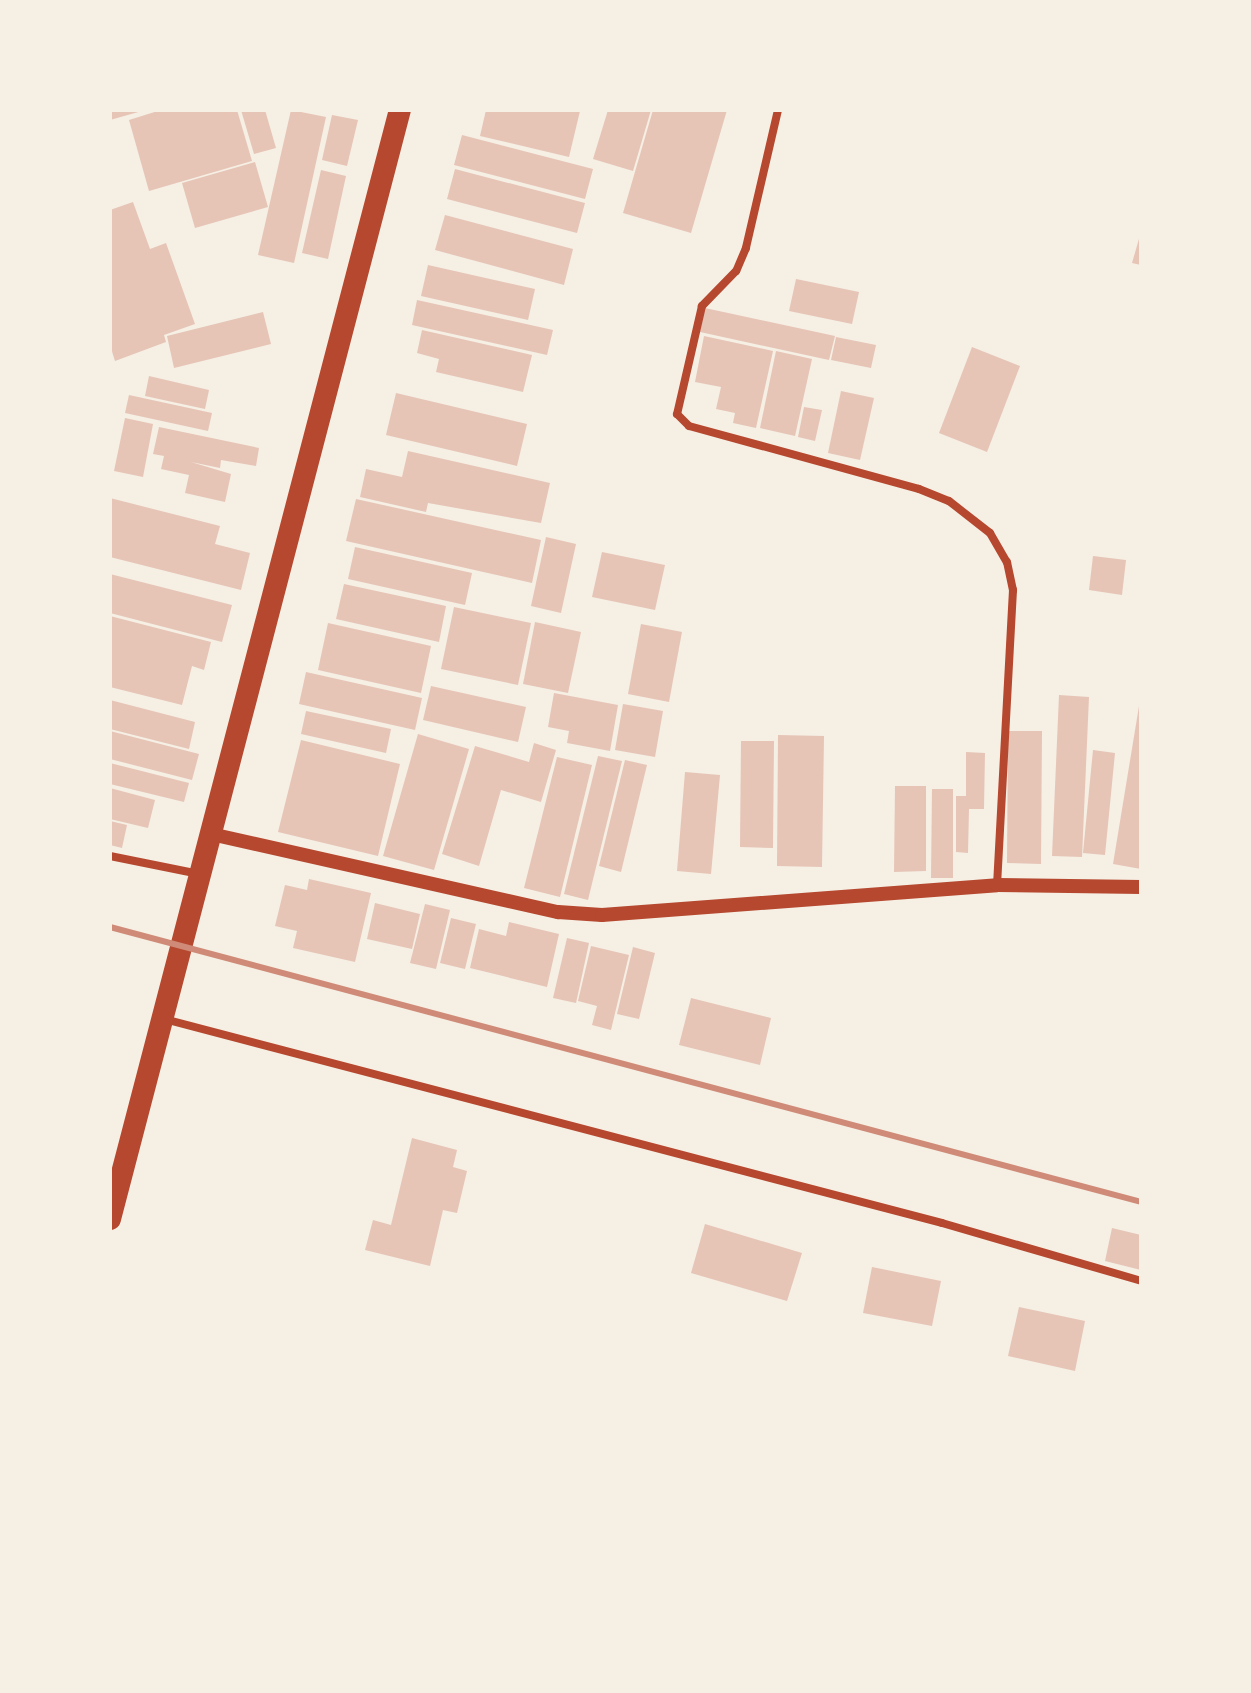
<!DOCTYPE html>
<html>
<head>
<meta charset="utf-8">
<style>
  body { margin:0 }
  #map { position:relative; width:1251px; height:1693px; overflow:hidden; background:#f6efe4; font-family:Arial,sans-serif }
  div>[style] { position:absolute }
  .building>* { inset:0; background:#e6c5b7 }
  .minor>* { height:8px; margin:-4px; padding:0 4px; transform-origin:4px; border-radius:4px; background:#b5482f }
  .tertiary>* { height:14px; margin:-7px; padding:0 7px; transform-origin:7px; border-radius:7px; background:#b5482f }
  .trunk>* { height:22px; margin:-11px; padding:0 11px; transform-origin:11px; border-radius:11px; background:#b5482f }
  .rail>* { height:6px; margin:-3px; padding:0 3px; transform-origin:3px; border-radius:3px; background:#cf8b77 }
  span { translate:-50% -50%; white-space:nowrap; text-align:center; line-height:1.15; -webkit-text-stroke:8px #f6efe4; paint-order:stroke }
  .frame { position:absolute; inset:0; border:112px solid #f6efe4; pointer-events:none }
</style>
</head>
<body>
<div id="map">
  <div class="building">
    <div style="clip-path:polygon(110px 110px,142px 110px,142px 111px,110px 120px)"></div>
    <div style="clip-path:polygon(161px 110px,237px 110px,252px 161px,149px 191px,129px 120px)"></div>
    <div style="clip-path:polygon(241px 110px,265px 110px,276px 148px,254px 154px)"></div>
    <div style="clip-path:polygon(291px 110px,326px 117px,294px 263px,258px 255px)"></div>
    <div style="clip-path:polygon(486px 110px,580px 111px,569px 157px,480px 136px)"></div>
    <div style="clip-path:polygon(608px 110px,651px 110px,633px 171px,593px 159px)"></div>
    <div style="clip-path:polygon(653px 110px,727px 110px,691px 233px,623px 213px)"></div>
    <div style="clip-path:polygon(332px 115px,358px 120px,347px 166px,322px 160px)"></div>
    <div style="clip-path:polygon(462px 135px,593px 169px,585px 199px,454px 165px)"></div>
    <div style="clip-path:polygon(255px 162px,268px 207px,195px 228px,182px 183px)"></div>
    <div style="clip-path:polygon(455px 169px,585px 203px,577px 233px,447px 199px)"></div>
    <div style="clip-path:polygon(321px 170px,346px 176px,328px 259px,302px 253px)"></div>
    <div style="clip-path:polygon(133px 202px,150px 249px,166px 243px,195px 324px,164px 335px,166px 342px,115px 361px,110px 345px,110px 210px)"></div>
    <div style="clip-path:polygon(445px 215px,573px 249px,564px 285px,435px 250px)"></div>
    <div style="clip-path:polygon(1141px 232px,1141px 265px,1132px 263px)"></div>
    <div style="clip-path:polygon(428px 265px,535px 289px,528px 320px,421px 296px)"></div>
    <div style="clip-path:polygon(796px 279px,859px 292px,852px 324px,789px 311px)"></div>
    <div style="clip-path:polygon(417px 300px,553px 330px,547px 355px,412px 325px)"></div>
    <div style="clip-path:polygon(705px 308px,835px 336px,829px 360px,700px 332px)"></div>
    <div style="clip-path:polygon(263px 312px,271px 344px,174px 368px,167px 336px)"></div>
    <div style="clip-path:polygon(422px 330px,532px 355px,523px 392px,436px 372px,439px 359px,417px 353px)"></div>
    <div style="clip-path:polygon(704px 336px,773px 351px,756px 428px,733px 423px,735px 413px,716px 409px,721px 387px,695px 382px)"></div>
    <div style="clip-path:polygon(836px 337px,876px 345px,871px 368px,831px 360px)"></div>
    <div style="clip-path:polygon(972px 347px,1020px 366px,987px 452px,939px 433px)"></div>
    <div style="clip-path:polygon(776px 351px,812px 359px,795px 436px,760px 428px)"></div>
    <div style="clip-path:polygon(149px 376px,209px 390px,205px 409px,145px 396px)"></div>
    <div style="clip-path:polygon(841px 391px,874px 398px,860px 460px,828px 453px)"></div>
    <div style="clip-path:polygon(396px 393px,527px 424px,517px 466px,386px 435px)"></div>
    <div style="clip-path:polygon(129px 395px,212px 413px,208px 431px,125px 413px)"></div>
    <div style="clip-path:polygon(804px 407px,822px 410px,815px 441px,798px 437px)"></div>
    <div style="clip-path:polygon(125px 418px,153px 424px,143px 477px,114px 471px)"></div>
    <div style="clip-path:polygon(159px 427px,259px 448px,256px 466px,221px 460px,220px 468px,191px 462px,231px 474px,225px 502px,185px 493px,189px 475px,161px 469px,164px 456px,153px 454px)"></div>
    <div style="clip-path:polygon(408px 451px,550px 483px,541px 523px,428px 503px,426px 512px,360px 497px,366px 469px,402px 477px)"></div>
    <div style="clip-path:polygon(110px 498px,220px 526px,215px 544px,250px 553px,241px 590px,110px 557px)"></div>
    <div style="clip-path:polygon(356px 499px,541px 540px,532px 583px,346px 541px)"></div>
    <div style="clip-path:polygon(546px 537px,576px 544px,561px 613px,531px 606px)"></div>
    <div style="clip-path:polygon(355px 547px,472px 573px,465px 605px,348px 579px)"></div>
    <div style="clip-path:polygon(602px 552px,665px 565px,655px 610px,592px 597px)"></div>
    <div style="clip-path:polygon(1093px 556px,1126px 560px,1122px 595px,1089px 590px)"></div>
    <div style="clip-path:polygon(110px 574px,232px 605px,222px 642px,110px 613px)"></div>
    <div style="clip-path:polygon(344px 584px,446px 606px,439px 642px,336px 619px)"></div>
    <div style="clip-path:polygon(454px 607px,531px 623px,518px 685px,441px 669px)"></div>
    <div style="clip-path:polygon(110px 616px,211px 642px,204px 670px,192px 666px,182px 705px,110px 687px)"></div>
    <div style="clip-path:polygon(535px 622px,581px 632px,568px 693px,523px 684px)"></div>
    <div style="clip-path:polygon(328px 623px,431px 646px,421px 693px,318px 670px)"></div>
    <div style="clip-path:polygon(641px 624px,682px 632px,669px 702px,628px 694px)"></div>
    <div style="clip-path:polygon(306px 672px,422px 698px,415px 730px,299px 704px)"></div>
    <div style="clip-path:polygon(431px 686px,526px 707px,518px 742px,423px 720px)"></div>
    <div style="clip-path:polygon(554px 693px,618px 705px,610px 751px,567px 743px,569px 731px,548px 727px)"></div>
    <div style="clip-path:polygon(1141px 694px,1141px 869px,1113px 864px)"></div>
    <div style="clip-path:polygon(1059px 695px,1089px 697px,1082px 857px,1052px 856px)"></div>
    <div style="clip-path:polygon(110px 700px,195px 722px,189px 749px,110px 729px)"></div>
    <div style="clip-path:polygon(623px 704px,663px 711px,655px 757px,615px 750px)"></div>
    <div style="clip-path:polygon(306px 711px,391px 729px,386px 753px,301px 734px)"></div>
    <div style="clip-path:polygon(110px 731px,199px 754px,192px 780px,110px 759px)"></div>
    <div style="clip-path:polygon(1008px 731px,1042px 731px,1041px 864px,1007px 863px)"></div>
    <div style="clip-path:polygon(418px 734px,469px 749px,434px 870px,383px 856px)"></div>
    <div style="clip-path:polygon(778px 735px,824px 736px,822px 867px,777px 866px)"></div>
    <div style="clip-path:polygon(301px 740px,400px 764px,378px 856px,278px 832px)"></div>
    <div style="clip-path:polygon(741px 741px,774px 741px,773px 848px,740px 847px)"></div>
    <div style="clip-path:polygon(534px 743px,556px 750px,541px 802px,501px 790px,479px 866px,442px 854px,475px 746px,529px 762px)"></div>
    <div style="clip-path:polygon(1093px 750px,1115px 753px,1105px 855px,1083px 853px)"></div>
    <div style="clip-path:polygon(966px 752px,985px 753px,984px 809px,969px 809px,968px 853px,956px 852px,956px 796px,966px 796px)"></div>
    <div style="clip-path:polygon(598px 756px,622px 761px,588px 900px,564px 894px)"></div>
    <div style="clip-path:polygon(557px 757px,592px 765px,560px 897px,524px 888px)"></div>
    <div style="clip-path:polygon(625px 760px,647px 765px,621px 872px,599px 866px)"></div>
    <div style="clip-path:polygon(110px 763px,189px 783px,184px 802px,110px 784px)"></div>
    <div style="clip-path:polygon(685px 772px,720px 775px,711px 874px,677px 871px)"></div>
    <div style="clip-path:polygon(895px 786px,926px 786px,926px 871px,894px 872px)"></div>
    <div style="clip-path:polygon(110px 788px,155px 800px,148px 828px,110px 819px)"></div>
    <div style="clip-path:polygon(932px 789px,953px 789px,953px 878px,931px 878px)"></div>
    <div style="clip-path:polygon(110px 821px,127px 825px,122px 848px,110px 845px)"></div>
    <div style="clip-path:polygon(309px 879px,371px 893px,355px 962px,293px 948px,297px 931px,275px 926px,285px 885px,307px 890px)"></div>
    <div style="clip-path:polygon(375px 903px,420px 914px,412px 949px,367px 939px)"></div>
    <div style="clip-path:polygon(425px 904px,450px 910px,436px 969px,410px 963px)"></div>
    <div style="clip-path:polygon(451px 918px,476px 924px,465px 969px,440px 963px)"></div>
    <div style="clip-path:polygon(509px 922px,559px 934px,547px 987px,470px 968px,479px 929px,506px 936px)"></div>
    <div style="clip-path:polygon(567px 938px,589px 943px,576px 1003px,553px 998px)"></div>
    <div style="clip-path:polygon(591px 946px,629px 955px,611px 1030px,592px 1025px,597px 1006px,578px 1001px)"></div>
    <div style="clip-path:polygon(633px 947px,655px 953px,639px 1019px,617px 1014px)"></div>
    <div style="clip-path:polygon(691px 998px,771px 1018px,760px 1065px,679px 1045px)"></div>
    <div style="clip-path:polygon(412px 1138px,457px 1150px,453px 1167px,467px 1171px,457px 1213px,443px 1210px,430px 1266px,365px 1250px,373px 1220px,391px 1225px)"></div>
    <div style="clip-path:polygon(705px 1224px,802px 1253px,787px 1301px,691px 1273px)"></div>
    <div style="clip-path:polygon(1112px 1228px,1141px 1235px,1141px 1270px,1105px 1261px)"></div>
    <div style="clip-path:polygon(872px 1267px,941px 1281px,932px 1326px,863px 1313px)"></div>
    <div style="clip-path:polygon(1019px 1307px,1085px 1321px,1075px 1371px,1008px 1356px)"></div>
  </div>
  <div class="minor">
    <div style="left:778px;top:110px;width:142px;rotate:103.1deg"></div>
    <div style="left:746px;top:248px;width:25px;rotate:113deg"></div>
    <div style="left:736px;top:271px;width:49px;rotate:134.2deg"></div>
    <div style="left:702px;top:306px;width:111px;rotate:103deg"></div>
    <div style="left:677px;top:414px;width:17px;rotate:45deg"></div>
    <div style="left:689px;top:426px;width:238px;rotate:15.3deg"></div>
    <div style="left:919px;top:489px;width:32px;rotate:22deg"></div>
    <div style="left:949px;top:501px;width:52px;rotate:38deg"></div>
    <div style="left:990px;top:533px;width:34px;rotate:60deg"></div>
    <div style="left:1007px;top:562px;width:29px;rotate:78deg"></div>
    <div style="left:1013px;top:590px;width:295px;rotate:93.1deg"></div>
    <div style="left:110px;top:856px;width:91px;rotate:11.4deg"></div>
    <div style="left:164px;top:1019px;width:804px;rotate:14.69deg"></div>
    <div style="left:942px;top:1223px;width:207px;rotate:16.2deg"></div>
  </div>
  <div class="tertiary">
    <div style="left:211px;top:834px;width:356px;rotate:12.7deg"></div>
    <div style="left:558px;top:912px;width:44px;rotate:3.9deg"></div>
    <div style="left:602px;top:915px;width:396px;rotate:-4.3deg"></div>
    <div style="left:997px;top:885px;width:144px;rotate:0.8deg"></div>
  </div>
  <div class="trunk">
    <div style="left:110px;top:1219px;width:1146px;rotate:-75.35deg"></div>
  </div>
  <div class="rail">
    <div style="left:110px;top:927px;width:1067px;rotate:14.93deg"></div>
  </div>
  <div class="frame"></div>
</div>
</body>
</html>
